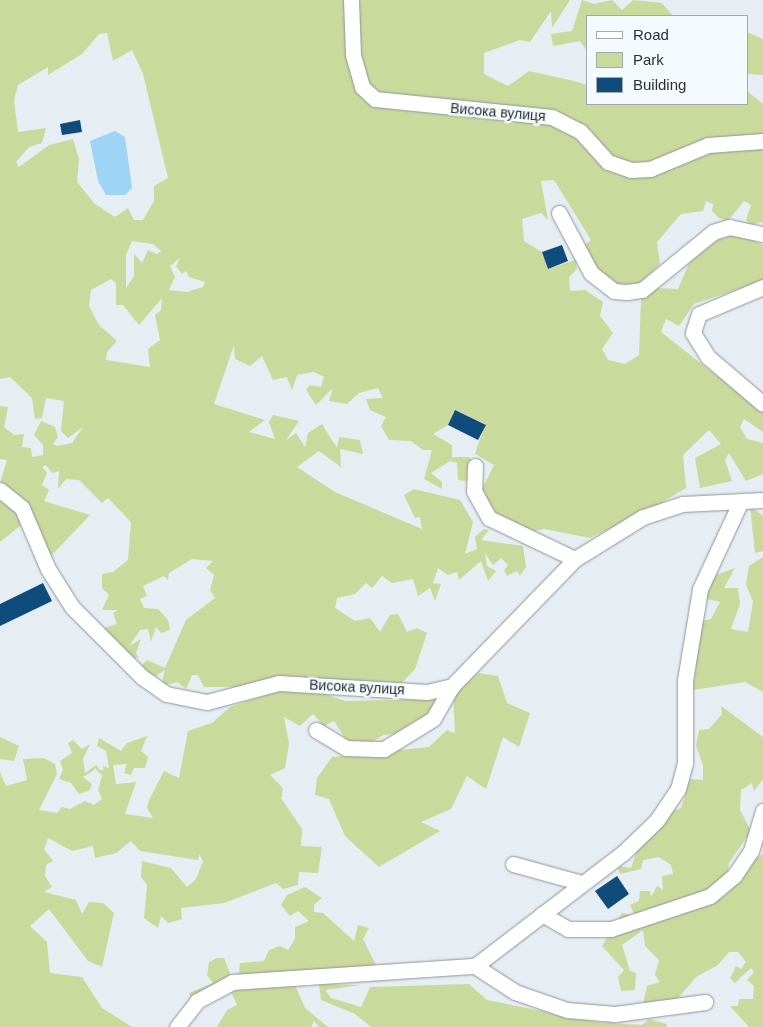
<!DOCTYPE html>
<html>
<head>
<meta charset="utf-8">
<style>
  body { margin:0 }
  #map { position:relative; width:763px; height:1027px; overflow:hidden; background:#e6edf3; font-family:Helvetica,sans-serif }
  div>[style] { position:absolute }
  .green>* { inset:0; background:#cada9c }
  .water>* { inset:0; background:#9ed5f7 }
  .building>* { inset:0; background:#104c7b }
  .roads { filter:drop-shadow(0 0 1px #8e949a) drop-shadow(0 0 1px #8e949a) }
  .minor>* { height:15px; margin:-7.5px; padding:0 7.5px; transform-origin:7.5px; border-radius:7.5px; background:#fff }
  span { translate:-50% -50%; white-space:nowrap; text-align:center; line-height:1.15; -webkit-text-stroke:5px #f5faff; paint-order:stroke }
  .street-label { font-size:14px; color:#2d2f32 }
  .legend { position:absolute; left:586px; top:15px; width:162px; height:90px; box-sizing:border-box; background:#f5faff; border:1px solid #a5a9ad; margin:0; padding:6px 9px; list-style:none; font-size:15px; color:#2d2f32 }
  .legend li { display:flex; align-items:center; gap:10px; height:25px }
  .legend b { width:25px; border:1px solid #a5a9ad }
</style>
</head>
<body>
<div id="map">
  <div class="green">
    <div style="clip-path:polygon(evenodd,0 0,570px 0,552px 28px,551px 11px,530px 42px,520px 40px,484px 53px,484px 74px,508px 86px,529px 71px,574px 81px,587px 85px,587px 104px,747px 104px,747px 91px,763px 104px,763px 222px,750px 225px,746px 220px,751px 205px,744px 201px,728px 221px,719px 218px,712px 211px,713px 204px,706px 201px,703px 211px,681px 214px,657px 242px,660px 264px,638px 286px,606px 283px,579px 249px,591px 240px,554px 180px,541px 181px,548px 220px,541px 213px,522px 219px,524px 241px,542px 252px,548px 269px,575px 260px,577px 269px,569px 277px,570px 291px,585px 290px,603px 302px,600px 316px,613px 333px,602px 349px,608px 360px,625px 364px,639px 355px,641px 300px,654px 288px,678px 289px,690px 261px,717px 240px,737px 234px,763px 245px,763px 281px,694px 304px,679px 326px,666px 319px,661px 332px,763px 412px,763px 432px,744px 419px,740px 427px,747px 439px,763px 443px,763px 474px,746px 481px,729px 453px,725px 460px,732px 481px,700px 488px,695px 458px,721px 444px,709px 430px,683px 455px,686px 488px,648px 511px,590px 538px,544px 529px,527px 533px,488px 509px,480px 493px,494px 465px,475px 454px,485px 424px,455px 410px,448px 425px,433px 434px,452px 445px,452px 457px,469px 457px,473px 462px,471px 478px,465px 481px,458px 480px,457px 463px,450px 461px,431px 473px,442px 482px,442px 489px,424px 479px,432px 450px,423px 450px,411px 441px,389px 440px,381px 426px,386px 417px,370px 410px,366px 399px,383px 398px,378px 388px,359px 393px,347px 404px,329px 401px,333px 388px,316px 405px,306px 390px,310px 385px,321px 387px,324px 377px,314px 372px,297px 375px,292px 390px,287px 377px,273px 380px,262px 356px,250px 366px,235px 359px,234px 345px,214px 404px,265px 420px,249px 432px,275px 439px,269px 422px,273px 415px,299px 421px,286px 440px,296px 433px,305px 447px,308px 433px,322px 424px,337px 448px,339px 437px,360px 440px,363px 454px,340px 449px,341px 467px,319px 451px,297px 467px,335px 492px,422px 529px,420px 517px,415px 518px,404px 495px,414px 489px,460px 500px,473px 522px,465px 554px,477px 549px,475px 537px,484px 529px,489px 530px,481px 540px,523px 546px,526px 567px,520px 576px,517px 571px,507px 576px,504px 570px,508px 565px,501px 558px,493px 565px,485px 553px,487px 566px,496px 571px,488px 581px,481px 561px,459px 580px,457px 572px,448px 575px,438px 568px,433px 583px,441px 584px,435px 601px,430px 588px,418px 596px,413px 579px,392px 583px,382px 576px,372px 588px,366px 583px,355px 594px,337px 598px,335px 608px,355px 621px,370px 618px,380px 632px,390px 615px,398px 614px,407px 632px,417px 628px,427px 633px,415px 669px,398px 687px,204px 687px,198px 675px,192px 675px,186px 689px,177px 682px,161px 686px,165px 670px,153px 678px,139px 668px,147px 660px,165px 668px,186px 620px,215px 598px,210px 590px,214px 575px,206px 568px,213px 561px,192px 559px,169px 573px,168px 580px,164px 576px,143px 586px,147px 596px,140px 599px,144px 608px,158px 609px,168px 620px,170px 630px,161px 633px,156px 627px,151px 642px,148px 629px,140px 630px,129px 646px,141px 639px,136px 653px,139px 658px,127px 657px,101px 629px,117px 624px,113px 613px,118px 610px,102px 610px,109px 595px,102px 588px,102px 574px,113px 572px,128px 560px,131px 522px,108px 498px,102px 503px,79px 480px,66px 479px,58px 489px,59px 471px,52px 473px,46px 465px,42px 467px,47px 473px,42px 485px,49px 490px,44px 501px,90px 515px,48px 559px,30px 518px,0 542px,0 494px,10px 493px,0 483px,7px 460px,0 459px,0 406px,8px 407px,4px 427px,14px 435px,24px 434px,22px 447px,31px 448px,32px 457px,43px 455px,43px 445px,34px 435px,41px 421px,55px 427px,58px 437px,53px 444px,57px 446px,72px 443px,83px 427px,68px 438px,61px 431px,64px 401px,46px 398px,42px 418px,35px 419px,32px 398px,10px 377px,0 379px,0 0,107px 33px,113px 61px,132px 50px,143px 74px,168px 178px,154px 186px,154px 201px,143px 220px,134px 220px,128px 208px,115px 217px,95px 204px,77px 182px,79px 159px,73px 139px,49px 145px,19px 167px,16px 162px,29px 147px,42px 143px,46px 128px,18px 132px,14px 100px,18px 85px,48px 67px,48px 75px,82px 54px,99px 34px,107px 33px,0 0,132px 241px,153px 244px,161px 251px,157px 254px,148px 250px,142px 263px,134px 254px,134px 276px,126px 288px,126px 255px,132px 241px,0 0,180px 258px,176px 266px,182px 274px,186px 271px,189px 277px,205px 282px,203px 287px,187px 292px,169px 290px,175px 277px,170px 266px,180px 258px,0 0,111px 279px,116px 283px,116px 305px,123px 305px,139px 325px,162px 298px,161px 310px,155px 315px,160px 340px,148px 349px,150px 367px,106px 360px,107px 352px,117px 341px,99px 325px,89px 306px,91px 290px,111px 279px)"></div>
    <div style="clip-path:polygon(582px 0,594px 4px,612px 0,622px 10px,633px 0,662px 3px,673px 16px,587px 16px,587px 51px,580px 41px,553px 46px,551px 34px,572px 31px)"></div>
    <div style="clip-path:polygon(747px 32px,763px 39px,763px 75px,747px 74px)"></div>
    <div style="clip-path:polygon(750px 506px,763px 516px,763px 551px,755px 553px)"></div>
    <div style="clip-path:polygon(763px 557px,763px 692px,745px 682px,693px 690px,701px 621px,711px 619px,720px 602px,707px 599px,701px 608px,713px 576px,735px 568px,724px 588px,738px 588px,740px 604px,731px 629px,748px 632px,753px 602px,746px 584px,749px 566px)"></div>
    <div style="clip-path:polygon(478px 673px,498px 676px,507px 703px,530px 713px,519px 747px,503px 737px,486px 789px,467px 776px,451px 809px,421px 822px,440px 831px,379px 867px,345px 836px,329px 799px,315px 795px,317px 778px,332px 757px,429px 747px,447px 730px,455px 733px,453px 695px)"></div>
    <div style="clip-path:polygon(307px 688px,345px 701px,436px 699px,432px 712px,399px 734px,383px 735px,369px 745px,348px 743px,334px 721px,324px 726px,313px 714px,300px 726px,284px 717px,289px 744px,285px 768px,270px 775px,283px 788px,281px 798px,302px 829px,301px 846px,322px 847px,318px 873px,299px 872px,298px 885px,283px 889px,276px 883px,224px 903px,181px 908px,182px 919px,168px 923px,161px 916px,158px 928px,144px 918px,147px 885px,141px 877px,142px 861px,171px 868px,187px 887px,196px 879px,203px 861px,199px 854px,198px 860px,140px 851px,131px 841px,116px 853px,95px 858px,93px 846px,72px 851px,48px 838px,44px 849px,53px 861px,46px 865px,45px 876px,52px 887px,44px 892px,76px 900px,82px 914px,89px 902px,103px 903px,114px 913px,102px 967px,88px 961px,49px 909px,30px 926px,47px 942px,50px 973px,82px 977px,102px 1008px,132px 1027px,0 1027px,0 772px,6px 786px,27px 780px,23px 759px,44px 758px,55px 764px,57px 774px,39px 810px,57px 813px,62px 807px,70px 809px,85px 801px,94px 805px,102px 799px,98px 790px,102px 776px,95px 768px,93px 771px,83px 777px,92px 784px,90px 790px,79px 794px,71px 783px,59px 779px,63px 770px,60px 761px,72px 753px,68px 743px,73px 740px,82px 749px,90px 744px,83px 759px,85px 773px,96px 765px,100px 770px,104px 770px,102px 766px,109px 768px,106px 751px,97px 746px,99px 738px,121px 751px,127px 743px,147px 736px,141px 751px,148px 757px,145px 768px,134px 768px,131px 775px,124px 773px,127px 764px,113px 765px,116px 784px,136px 782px,125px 814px,153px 818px,147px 808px,149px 800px,164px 771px,179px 778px,188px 731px,212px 723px,230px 707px,284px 689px)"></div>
    <div style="clip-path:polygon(721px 706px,763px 737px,763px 779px,754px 791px,752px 783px,741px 790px,740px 810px,751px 831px,729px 863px,727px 876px,763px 854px,763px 1027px,749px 1027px,730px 1006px,738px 1006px,739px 999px,753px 999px,754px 986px,747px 980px,754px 972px,751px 968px,735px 983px,730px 978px,736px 966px,741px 969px,746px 962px,738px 952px,729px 952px,718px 965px,696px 977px,674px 1003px,643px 1004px,647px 986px,660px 982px,655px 975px,659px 960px,645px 946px,643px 930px,622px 945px,630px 971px,636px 973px,635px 990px,621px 991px,618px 977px,624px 970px,602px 946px,622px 913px,635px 916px,630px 905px,639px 901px,640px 891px,650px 891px,651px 897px,657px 886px,663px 890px,662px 876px,673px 874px,671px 865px,659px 857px,643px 860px,641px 869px,620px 874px,617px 866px,631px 868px,639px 845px,670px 812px,681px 808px,690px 779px,703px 780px,703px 765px,696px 746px,699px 730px,709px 729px,722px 714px)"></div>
    <div style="clip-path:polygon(0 737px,19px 746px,14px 761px,0 759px)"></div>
    <div style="clip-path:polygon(305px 887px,322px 898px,314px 905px,314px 912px,323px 913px,354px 941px,358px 925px,369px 928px,363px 939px,379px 971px,295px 985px,305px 1008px,328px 1027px,319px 1027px,314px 1021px,311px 1027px,217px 1027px,227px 1010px,237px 1005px,228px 985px,193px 1003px,189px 993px,213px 983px,207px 975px,209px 962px,217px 958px,224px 958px,232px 978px,239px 973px,240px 963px,264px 961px,269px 950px,280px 946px,288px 950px,295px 939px,295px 927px,309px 921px,298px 911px,290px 916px,281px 905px,287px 895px)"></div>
    <div style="clip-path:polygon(319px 984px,361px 985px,325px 990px,331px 998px,361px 1007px,370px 987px,469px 984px,487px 1000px,597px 1022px,642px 1025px,649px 1019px,667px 1024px,666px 1027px,371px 1027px,355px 1014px,321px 1000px)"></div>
  </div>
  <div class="water">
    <div style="clip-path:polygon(115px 131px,125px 137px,132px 188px,125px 195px,106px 195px,98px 181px,90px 141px)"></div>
  </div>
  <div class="building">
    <div style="clip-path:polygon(80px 120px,82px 132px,62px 135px,60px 124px)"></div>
    <div style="clip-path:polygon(562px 245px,568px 261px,548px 269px,542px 252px)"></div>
    <div style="clip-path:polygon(455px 410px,486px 425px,478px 440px,448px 425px)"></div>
    <div style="clip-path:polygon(43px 583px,52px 601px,0 626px,0 604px)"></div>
    <div style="clip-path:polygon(617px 876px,629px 894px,608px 909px,595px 891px)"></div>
  </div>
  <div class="roads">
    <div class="minor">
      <div style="left:351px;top:0;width:55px;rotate:87.9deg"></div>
      <div style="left:353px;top:55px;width:33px;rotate:74deg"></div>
      <div style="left:362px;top:87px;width:18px;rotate:43deg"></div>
      <div style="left:375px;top:99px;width:178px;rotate:5.8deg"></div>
      <div style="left:552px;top:117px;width:31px;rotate:27deg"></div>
      <div style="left:580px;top:131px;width:42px;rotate:47.9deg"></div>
      <div style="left:608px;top:162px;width:24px;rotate:19deg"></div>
      <div style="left:631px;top:170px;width:19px;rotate:-3deg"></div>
      <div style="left:650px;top:169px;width:63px;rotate:-22.5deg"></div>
      <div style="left:708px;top:145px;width:55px;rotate:-4.2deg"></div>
      <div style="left:559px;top:213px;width:68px;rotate:61.9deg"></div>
      <div style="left:591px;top:273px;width:29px;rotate:38deg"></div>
      <div style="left:614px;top:291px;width:13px;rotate:4deg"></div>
      <div style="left:627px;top:292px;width:15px;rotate:-8deg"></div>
      <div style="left:642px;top:290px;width:92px;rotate:-39.2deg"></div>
      <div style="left:713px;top:232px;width:17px;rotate:-17deg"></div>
      <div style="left:729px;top:227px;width:35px;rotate:12deg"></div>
      <div style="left:763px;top:287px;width:69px;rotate:157.1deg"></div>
      <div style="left:699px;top:314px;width:20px;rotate:108deg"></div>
      <div style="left:693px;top:333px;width:28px;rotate:58deg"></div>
      <div style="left:708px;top:357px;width:72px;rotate:40.5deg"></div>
      <div style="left:475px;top:466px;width:25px;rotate:92deg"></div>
      <div style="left:474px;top:491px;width:31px;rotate:61deg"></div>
      <div style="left:489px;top:518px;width:95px;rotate:25.5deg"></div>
      <div style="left:0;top:490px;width:28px;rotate:39deg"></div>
      <div style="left:22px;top:508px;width:66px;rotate:66.9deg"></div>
      <div style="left:48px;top:569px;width:45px;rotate:57.7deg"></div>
      <div style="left:72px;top:607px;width:99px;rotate:45deg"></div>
      <div style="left:142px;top:677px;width:29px;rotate:35deg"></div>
      <div style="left:166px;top:694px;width:42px;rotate:11deg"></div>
      <div style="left:207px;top:702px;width:74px;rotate:-14.8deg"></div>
      <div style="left:279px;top:683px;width:148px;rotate:3.5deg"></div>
      <div style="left:427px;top:692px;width:26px;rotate:-13deg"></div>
      <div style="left:452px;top:686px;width:177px;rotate:-45.9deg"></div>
      <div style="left:575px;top:559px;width:80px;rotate:-31.7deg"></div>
      <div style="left:643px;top:517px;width:41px;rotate:-18.4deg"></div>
      <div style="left:682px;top:504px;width:81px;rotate:-2.8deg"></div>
      <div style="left:316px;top:730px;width:35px;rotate:31deg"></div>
      <div style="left:346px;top:748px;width:38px;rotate:2deg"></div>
      <div style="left:384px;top:749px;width:57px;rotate:-31.5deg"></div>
      <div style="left:433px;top:719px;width:38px;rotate:-60deg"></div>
      <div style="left:513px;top:864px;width:72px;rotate:15.4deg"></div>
      <div style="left:542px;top:914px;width:30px;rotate:30deg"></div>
      <div style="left:568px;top:929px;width:43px"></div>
      <div style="left:611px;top:929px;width:104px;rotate:-18.4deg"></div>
      <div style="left:710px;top:896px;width:31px;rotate:-40deg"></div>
      <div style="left:734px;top:876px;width:30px;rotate:-56deg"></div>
      <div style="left:751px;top:851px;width:42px;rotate:-73.3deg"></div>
      <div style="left:475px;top:966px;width:48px;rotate:33deg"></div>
      <div style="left:515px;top:992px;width:55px;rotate:19.1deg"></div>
      <div style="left:567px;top:1010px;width:48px;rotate:4.8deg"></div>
      <div style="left:615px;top:1014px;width:91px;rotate:-7.6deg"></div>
      <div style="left:177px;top:1027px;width:33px;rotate:-52deg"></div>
      <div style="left:197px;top:1001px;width:40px;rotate:-28deg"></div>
      <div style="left:232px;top:982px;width:244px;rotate:-3.8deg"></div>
      <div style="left:475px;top:966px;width:186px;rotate:-37.4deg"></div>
      <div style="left:623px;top:853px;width:47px;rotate:-44.1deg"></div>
      <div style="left:657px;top:820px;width:37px;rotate:-56deg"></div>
      <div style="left:678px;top:789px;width:28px;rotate:-75deg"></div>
      <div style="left:685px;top:762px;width:82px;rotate:-90deg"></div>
      <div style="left:685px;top:680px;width:92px;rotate:-80.6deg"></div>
      <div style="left:700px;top:589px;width:95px;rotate:-65.1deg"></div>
    </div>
  </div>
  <div class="street-label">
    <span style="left:498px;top:112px;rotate:5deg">Висока вулиця</span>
    <span style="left:357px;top:687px;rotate:3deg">Висока вулиця</span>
  </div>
  <ul class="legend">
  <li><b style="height:6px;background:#fff"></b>Road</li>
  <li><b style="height:14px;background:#cada9c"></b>Park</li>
  <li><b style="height:14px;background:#104c7b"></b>Building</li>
  </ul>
</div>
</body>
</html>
